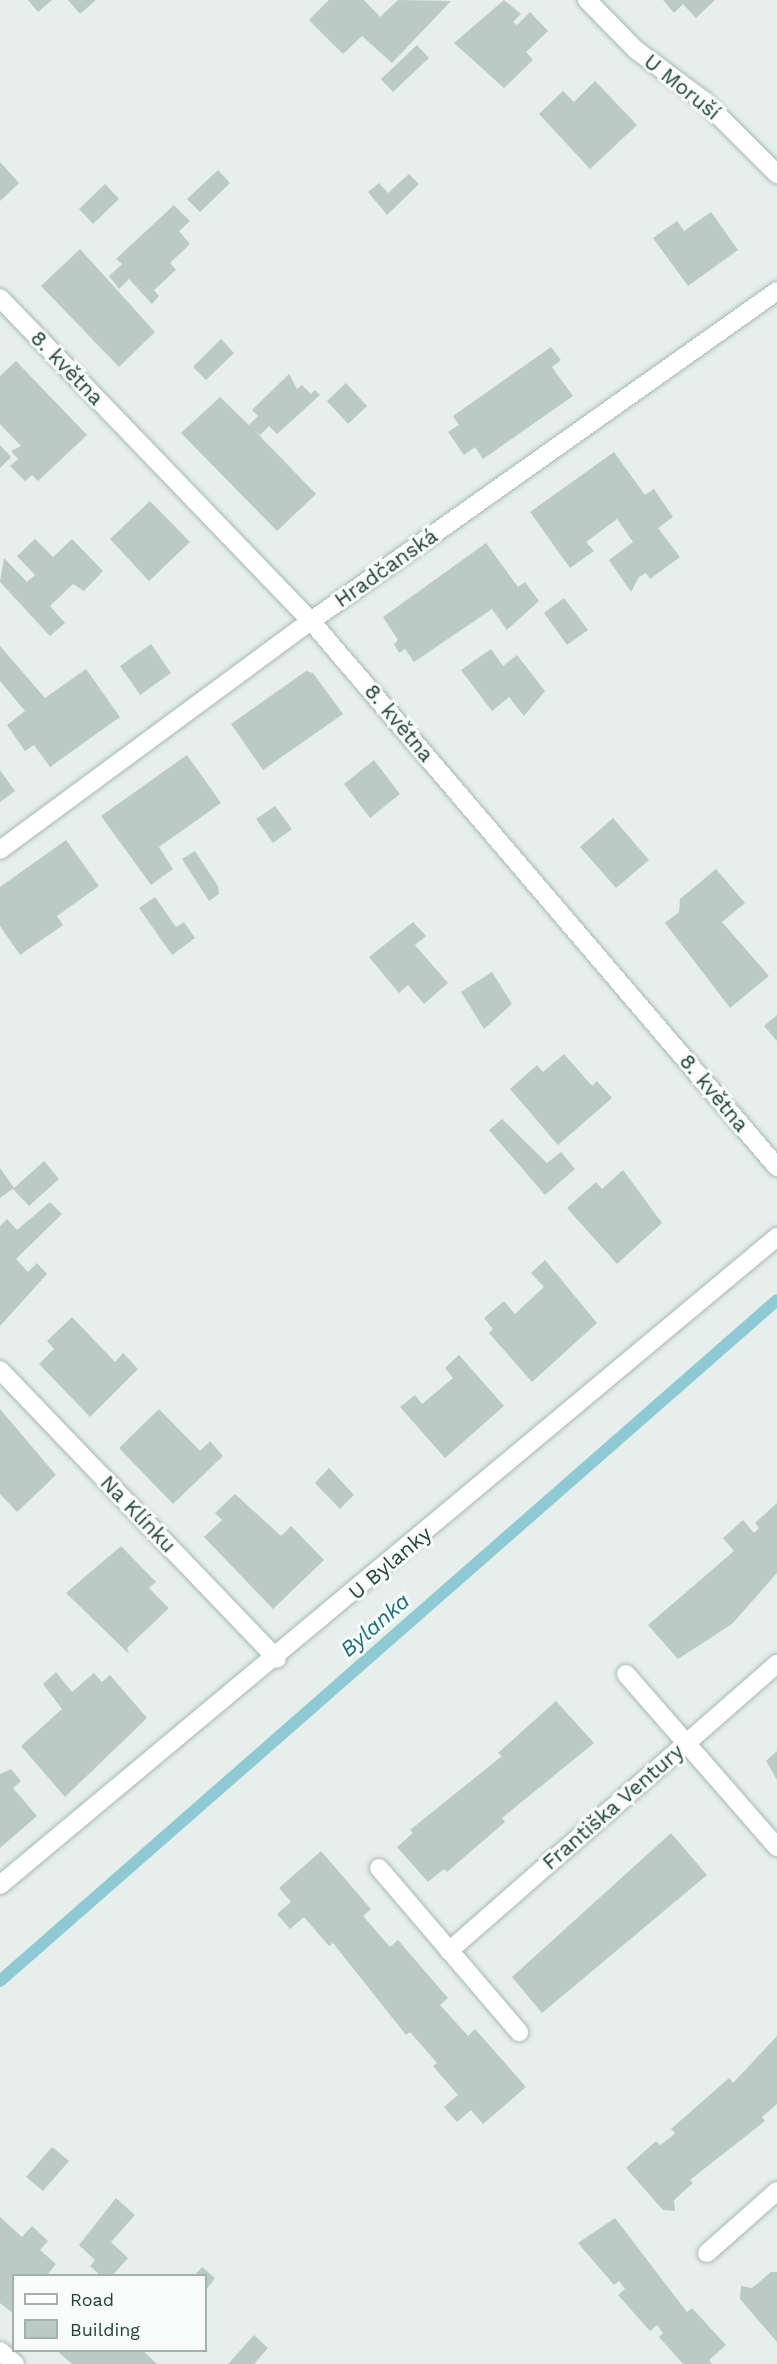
<!DOCTYPE html>
<html>
<head>
<meta charset="utf-8">
<style>
  body { margin:0 }
  #map { position:relative; width:777px; height:2364px; overflow:hidden; background:#e6efeb; font-family:"Work Sans",sans-serif }
  div>[style] { position:absolute }
  .stream>* { height:12px; margin:-6px; padding:0 6px; transform-origin:6px; border-radius:6px; background:#8ec9d4 }
  .building>* { inset:0; background:#bbcac4 }
  .roads { filter:drop-shadow(0 0 2px #a8b8b2) drop-shadow(0 0 2px #a8b8b2) }
  .street>* { height:18px; margin:-9px; padding:0 9px; transform-origin:9px; border-radius:9px; background:#fff }
  span { translate:-50% -50%; white-space:nowrap; text-align:center; line-height:1.15; -webkit-text-stroke:6px #f7fbf9; paint-order:stroke }
  .street-label { font-size:21px; color:#24423a }
  .water-label { font-size:22px; color:#1c6f80; font-style:italic }
  .legend { position:absolute; left:12px; top:2274px; width:195px; height:78px; box-sizing:border-box; background:#f7fbf9; border:2px solid #a3b1ad; margin:0; padding:8px 10px; list-style:none; font-size:18px; color:#24423a }
  .legend li { display:flex; align-items:center; gap:12px; height:30px }
  .legend b { width:30px; border:2px solid #a3b1ad }
</style>
</head>
<body>
<div id="map">
  <div class="stream">
    <div style="left:0;top:1981px;width:1033px;rotate:-41.23deg"></div>
  </div>
  <div class="building">
    <div style="clip-path:polygon(28px 0,52px 0,38px 12px)"></div>
    <div style="clip-path:polygon(68px 0,96px 0,80px 14px)"></div>
    <div style="clip-path:polygon(329px 0,364px 0,380px 17px,398px 0,451px 1px,392px 63px,362px 36px,343px 54px,309px 20px)"></div>
    <div style="clip-path:polygon(504px 0,521px 14px,513px 22px,517px 25px,530px 12px,548px 31px,526px 52px,533px 60px,504px 88px,454px 43px)"></div>
    <div style="clip-path:polygon(663px 0,715px 0,696px 18px,683px 4px,674px 13px)"></div>
    <div style="clip-path:polygon(417px 45px,429px 58px,393px 92px,381px 79px)"></div>
    <div style="clip-path:polygon(595px 81px,637px 125px,590px 169px,539px 114px,563px 91px,574px 102px)"></div>
    <div style="clip-path:polygon(0 162px,19px 183px,0 201px)"></div>
    <div style="clip-path:polygon(218px 170px,230px 183px,200px 212px,187px 199px)"></div>
    <div style="clip-path:polygon(409px 174px,419px 184px,387px 215px,368px 192px,379px 183px,388px 193px)"></div>
    <div style="clip-path:polygon(105px 184px,119px 199px,93px 224px,79px 209px)"></div>
    <div style="clip-path:polygon(174px 205px,190px 221px,179px 231px,190px 244px,170px 263px,176px 270px,154px 290px,159px 296px,152px 304px,129px 279px,119px 289px,109px 276px,122px 264px,116px 259px)"></div>
    <div style="clip-path:polygon(711px 212px,738px 250px,688px 286px,653px 238px,677px 221px,684px 231px)"></div>
    <div style="clip-path:polygon(80px 249px,155px 332px,119px 367px,41px 286px)"></div>
    <div style="clip-path:polygon(221px 339px,234px 353px,206px 380px,193px 367px)"></div>
    <div style="clip-path:polygon(551px 347px,561px 360px,552px 367px,573px 396px,483px 459px,475px 447px,464px 455px,448px 432px,459px 425px,453px 416px)"></div>
    <div style="clip-path:polygon(16px 361px,87px 435px,38px 481px,32px 475px,25px 481px,10px 466px,18px 459px,11px 451px,21px 446px,0 424px,0 376px)"></div>
    <div style="clip-path:polygon(289px 374px,297px 389px,302px 385px,311px 394px,315px 390px,320px 395px,277px 434px,269px 426px,260px 435px,254px 430px,316px 494px,277px 531px,181px 433px,220px 397px,249px 425px,258px 416px,252px 410px)"></div>
    <div style="clip-path:polygon(346px 383px,367px 406px,348px 424px,327px 401px)"></div>
    <div style="clip-path:polygon(0 445px,11px 457px,0 468px)"></div>
    <div style="clip-path:polygon(614px 452px,645px 495px,654px 489px,673px 517px,658px 528px,680px 557px,650px 579px,646px 573px,639px 577px,631px 592px,609px 560px,633px 542px,617px 519px,586px 542px,594px 551px,570px 568px,530px 512px)"></div>
    <div style="clip-path:polygon(150px 501px,190px 542px,149px 581px,110px 539px)"></div>
    <div style="clip-path:polygon(35px 539px,53px 557px,72px 539px,103px 571px,84px 591px,73px 584px,50px 606px,65px 623px,50px 636px,0 582px,4px 558px,27px 582px,35px 575px,17px 556px)"></div>
    <div style="clip-path:polygon(486px 543px,518px 587px,525px 582px,539px 601px,507px 630px,492px 609px,414px 662px,405px 649px,399px 653px,394px 644px,398px 640px,383px 617px)"></div>
    <div style="clip-path:polygon(564px 598px,588px 630px,567px 645px,544px 613px)"></div>
    <div style="clip-path:polygon(151px 644px,171px 673px,140px 695px,120px 666px)"></div>
    <div style="clip-path:polygon(0 646px,45px 698px,86px 669px,120px 717px,50px 767px,34px 745px,25px 751px,7px 725px,25px 711px,0 681px)"></div>
    <div style="clip-path:polygon(491px 649px,503px 666px,517px 655px,545px 691px,524px 716px,509px 697px,492px 711px,461px 670px)"></div>
    <div style="clip-path:polygon(306px 671px,313px 673px,343px 714px,263px 770px,231px 724px)"></div>
    <div style="clip-path:polygon(187px 755px,221px 803px,159px 847px,173px 869px,151px 885px,101px 816px)"></div>
    <div style="clip-path:polygon(374px 760px,400px 794px,370px 818px,344px 784px)"></div>
    <div style="clip-path:polygon(0 770px,15px 791px,0 802px)"></div>
    <div style="clip-path:polygon(275px 806px,292px 829px,273px 843px,256px 819px)"></div>
    <div style="clip-path:polygon(613px 818px,649px 860px,616px 888px,580px 847px)"></div>
    <div style="clip-path:polygon(66px 840px,99px 886px,57px 916px,63px 925px,20px 955px,0 926px,0 887px)"></div>
    <div style="clip-path:polygon(195px 851px,218px 886px,219px 894px,209px 901px,182px 859px)"></div>
    <div style="clip-path:polygon(716px 869px,745px 903px,722px 922px,769px 976px,730px 1008px,665px 923px,679px 912px,680px 899px)"></div>
    <div style="clip-path:polygon(155px 897px,176px 927px,184px 922px,195px 938px,172px 955px,139px 908px)"></div>
    <div style="clip-path:polygon(413px 922px,426px 936px,415px 945px,448px 983px,424px 1004px,408px 985px,399px 993px,369px 957px)"></div>
    <div style="clip-path:polygon(492px 972px,512px 1004px,484px 1029px,461px 992px)"></div>
    <div style="clip-path:polygon(777px 1015px,777px 1041px,764px 1026px)"></div>
    <div style="clip-path:polygon(564px 1054px,592px 1086px,597px 1081px,612px 1098px,558px 1145px,510px 1089px,537px 1065px,543px 1072px)"></div>
    <div style="clip-path:polygon(502px 1119px,547px 1163px,561px 1152px,575px 1169px,545px 1195px,489px 1130px)"></div>
    <div style="clip-path:polygon(44px 1161px,59px 1179px,29px 1206px,13px 1189px)"></div>
    <div style="clip-path:polygon(0 1168px,14px 1188px,0 1198px)"></div>
    <div style="clip-path:polygon(623px 1170px,662px 1223px,617px 1264px,567px 1208px,596px 1182px,602px 1189px)"></div>
    <div style="clip-path:polygon(50px 1202px,62px 1214px,16px 1259px,28px 1272px,37px 1263px,47px 1274px,0 1326px,0 1226px,7px 1219px,17px 1230px)"></div>
    <div style="clip-path:polygon(545px 1260px,597px 1323px,532px 1382px,489px 1333px,493px 1329px,484px 1318px,504px 1301px,515px 1314px,544px 1287px,531px 1273px)"></div>
    <div style="clip-path:polygon(72px 1317px,115px 1362px,123px 1353px,138px 1369px,90px 1417px,39px 1364px,54px 1349px,47px 1341px)"></div>
    <div style="clip-path:polygon(459px 1355px,504px 1406px,445px 1458px,400px 1407px,415px 1395px,422px 1404px,453px 1378px,445px 1368px)"></div>
    <div style="clip-path:polygon(0 1409px,56px 1475px,17px 1512px,0 1494px)"></div>
    <div style="clip-path:polygon(159px 1409px,200px 1451px,210px 1441px,223px 1456px,173px 1504px,119px 1448px)"></div>
    <div style="clip-path:polygon(329px 1468px,354px 1495px,340px 1509px,315px 1483px)"></div>
    <div style="clip-path:polygon(235px 1494px,281px 1536px,291px 1526px,324px 1560px,273px 1609px,204px 1537px,222px 1520px,215px 1513px)"></div>
    <div style="clip-path:polygon(777px 1503px,777px 1573px,732px 1624px,678px 1659px,648px 1625px,734px 1551px,723px 1538px,743px 1520px,754px 1533px,759px 1528px,755px 1523px)"></div>
    <div style="clip-path:polygon(121px 1546px,156px 1582px,149px 1588px,169px 1608px,127px 1648px,129px 1654px,66px 1593px)"></div>
    <div style="clip-path:polygon(56px 1672px,72px 1692px,94px 1673px,102px 1682px,110px 1675px,147px 1718px,65px 1797px,21px 1746px,62px 1709px,43px 1684px)"></div>
    <div style="clip-path:polygon(556px 1701px,594px 1743px,502px 1818px,505px 1822px,447px 1872px,444px 1869px,428px 1882px,397px 1847px,413px 1833px,410px 1830px,502px 1756px,498px 1753px)"></div>
    <div style="clip-path:polygon(777px 1751px,777px 1780px,766px 1761px)"></div>
    <div style="clip-path:polygon(11px 1769px,21px 1781px,13px 1788px,37px 1816px,0 1848px,0 1774px)"></div>
    <div style="clip-path:polygon(671px 1833px,707px 1875px,542px 2013px,512px 1977px)"></div>
    <div style="clip-path:polygon(321px 1851px,371px 1909px,363px 1916px,390px 1947px,398px 1940px,448px 1998px,440px 2005px,468px 2036px,475px 2029px,526px 2087px,483px 2124px,471px 2110px,457px 2122px,444px 2107px,458px 2095px,433px 2066px,437px 2063px,410px 2032px,406px 2035px,333px 1943px,329px 1946px,304px 1917px,290px 1929px,277px 1914px,291px 1902px,279px 1888px)"></div>
    <div style="clip-path:polygon(777px 2036px,777px 2104px,762px 2117px,765px 2121px,690px 2180px,693px 2183px,674px 2200px,675px 2211px,663px 2210px,626px 2168px,656px 2141px,660px 2145px,670px 2138px,675px 2133px,671px 2129px,729px 2078px,733px 2083px)"></div>
    <div style="clip-path:polygon(52px 2147px,69px 2161px,43px 2191px,26px 2177px)"></div>
    <div style="clip-path:polygon(116px 2198px,135px 2215px,111px 2242px,128px 2258px,112px 2276px,101px 2276px,90px 2266px,95px 2260px,79px 2245px)"></div>
    <div style="clip-path:polygon(0 2217px,22px 2237px,32px 2226px,48px 2241px,40px 2250px,56px 2264px,46px 2276px,14px 2276px,14px 2314px,0 2303px)"></div>
    <div style="clip-path:polygon(615px 2218px,687px 2312px,692px 2308px,726px 2345px,709px 2360px,712px 2364px,683px 2364px,659px 2337px,663px 2333px,657px 2325px,650px 2331px,618px 2295px,625px 2289px,619px 2281px,614px 2285px,578px 2243px)"></div>
    <div style="clip-path:polygon(202px 2267px,215px 2278px,206px 2290px,206px 2276px,194px 2276px)"></div>
    <div style="clip-path:polygon(771px 2272px,777px 2272px,777px 2342px,740px 2299px,741px 2286px,752px 2288px)"></div>
    <div style="clip-path:polygon(254px 2335px,268px 2348px,254px 2364px,228px 2364px)"></div>
    <div style="clip-path:polygon(56px 2350px,142px 2350px,157px 2364px,72px 2364px)"></div>
  </div>
  <div class="roads">
    <div class="street">
      <div style="left:587px;top:0;width:70px;rotate:45.6deg"></div>
      <div style="left:636px;top:50px;width:84px;rotate:36.7deg"></div>
      <div style="left:703px;top:100px;width:105px;rotate:45deg"></div>
      <div style="left:0;top:298px;width:448px;rotate:46.1deg"></div>
      <div style="left:311px;top:621px;width:718px;rotate:49.52deg"></div>
      <div style="left:0;top:850px;width:386px;rotate:-36.4deg"></div>
      <div style="left:311px;top:621px;width:571px;rotate:-35.3deg"></div>
      <div style="left:0;top:1370px;width:400px;rotate:46.2deg"></div>
      <div style="left:626px;top:1674px;width:230px;rotate:48.9deg"></div>
      <div style="left:379px;top:1868px;width:216px;rotate:49.5deg"></div>
      <div style="left:0;top:1885px;width:1012px;rotate:-39.83deg"></div>
      <div style="left:449px;top:1951px;width:436px;rotate:-41.2deg"></div>
      <div style="left:707px;top:2253px;width:94px;rotate:-41.5deg"></div>
      <div style="left:0;top:2351px;width:20px;rotate:41deg"></div>
    </div>
  </div>
  <div class="street-label">
    <span style="left:682px;top:87px;rotate:39deg">U Moruší</span>
    <span style="left:67px;top:368px;rotate:46deg">8. května</span>
    <span style="left:386px;top:568px;rotate:-35deg">Hradčanská</span>
    <span style="left:399px;top:723px;rotate:50deg">8. května</span>
    <span style="left:714px;top:1093px;rotate:50deg">8. května</span>
    <span style="left:138px;top:1514px;rotate:46deg">Na Klínku</span>
    <span style="left:390px;top:1563px;rotate:-40deg">U Bylanky</span>
    <span style="left:613px;top:1807px;rotate:-41deg">Františka Ventury</span>
  </div>
  <div class="water-label">
    <span style="left:375px;top:1625px;rotate:-41deg">Bylanka</span>
  </div>
  <ul class="legend">
  <li><b style="height:8px;background:#fff"></b>Road</li>
  <li><b style="height:16px;background:#bbcac4"></b>Building</li>
  </ul>
</div>
</body>
</html>
